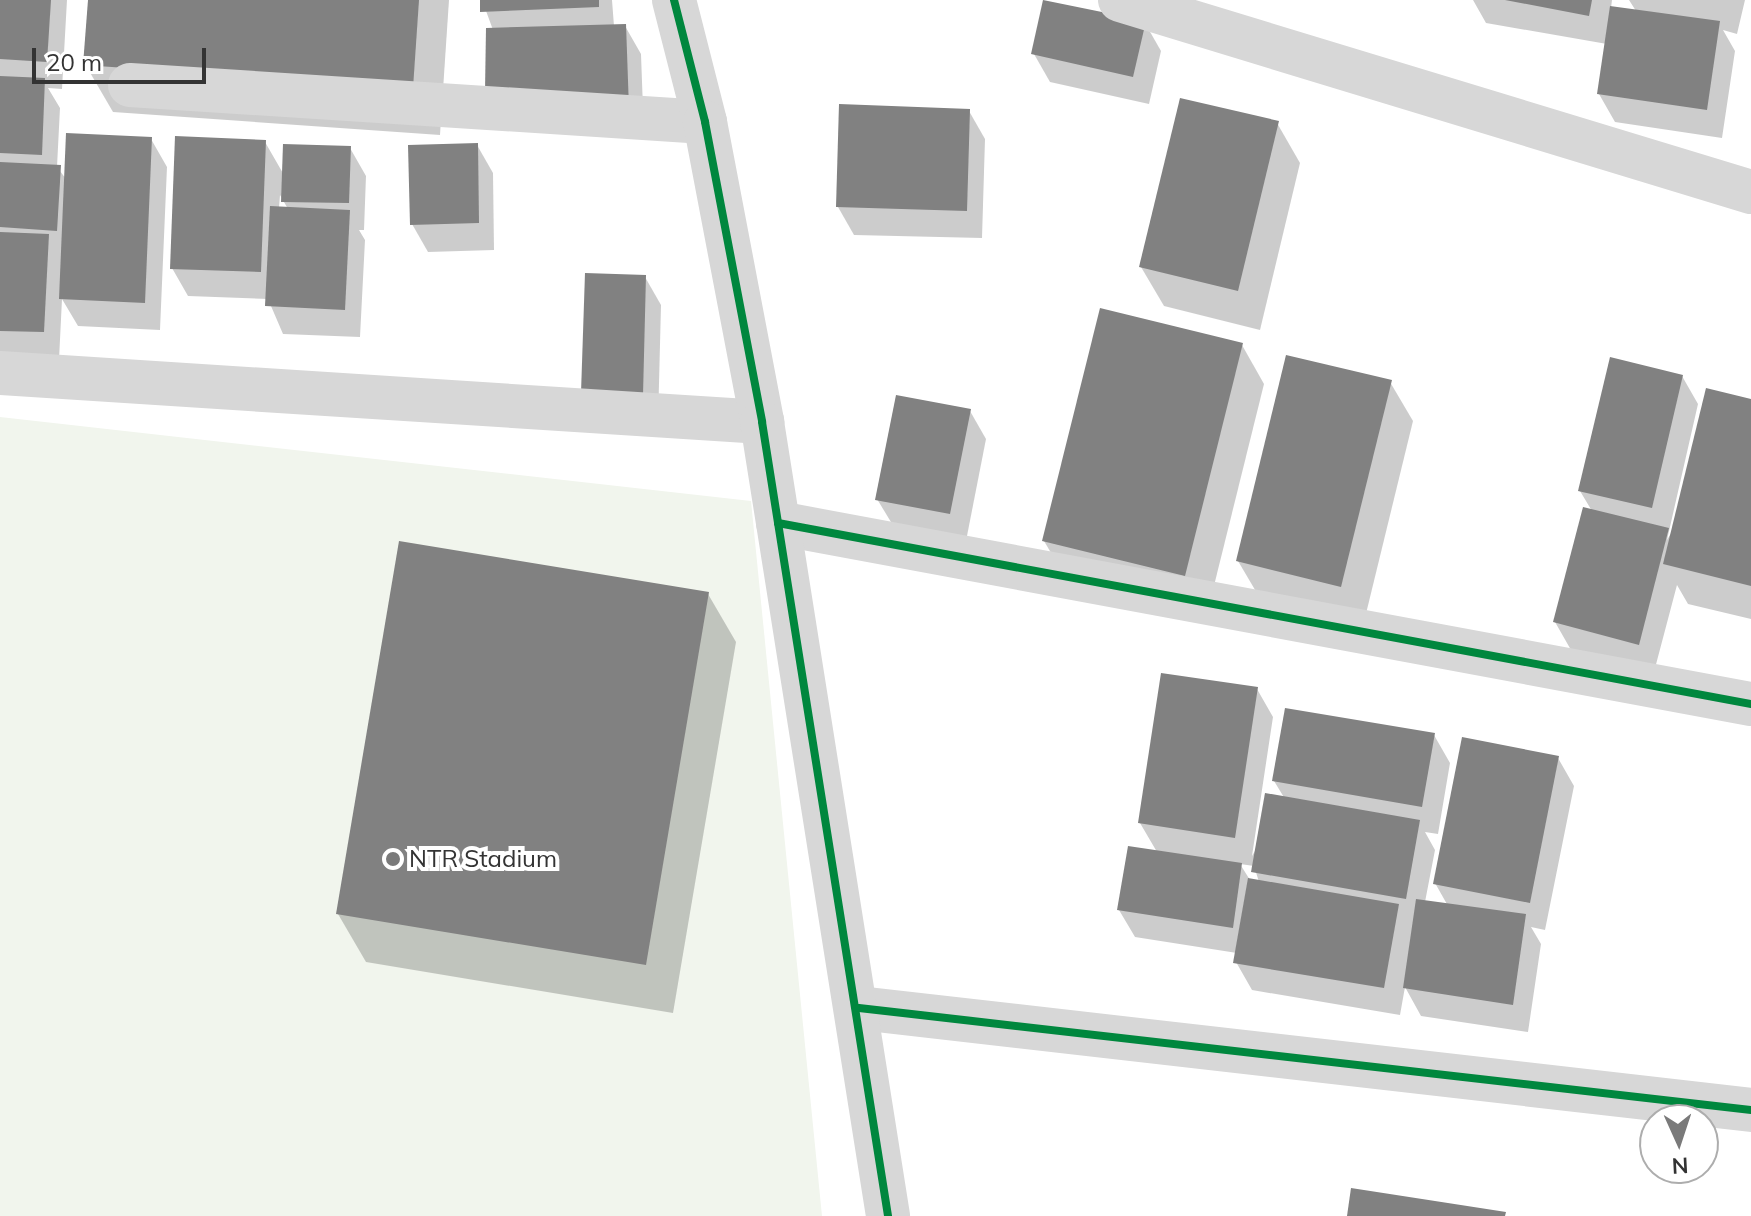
<!DOCTYPE html>
<html>
<head>
<meta charset="utf-8">
<style>
  body { margin:0 }
  #map { position:relative; width:1751px; height:1216px; overflow:hidden; background:#fff; font-family:Mulish,sans-serif }
  div>[style] { position:absolute }
  .green>* { inset:0; background:#f1f5ed }
  .shadow>* { inset:0; background:#0003 }
  .building>* { inset:0; background:#818181 }
  .minor>* { height:44px; margin:-22px; padding:0 22px; transform-origin:22px; border-radius:22px; background:#d7d7d7 }
  .tertiary>* { height:44px; margin:-22px; padding:0 22px; transform-origin:22px; border-radius:22px; background:#d7d7d7 }
  .cycleway>* { height:8px; margin:-4px; padding:0 4px; transform-origin:4px; border-radius:4px; background:#00873e }
  .dots>* { width:22px; height:22px; translate:-50% -50%; box-sizing:border-box; border:4px solid #fff; border-radius:50% }
  span { translate:-50% -50%; white-space:nowrap; text-align:center; line-height:1.15; -webkit-text-stroke:8px #fff; paint-order:stroke }
  .poi-label { font-size:24px; color:#333 }
  .left { translate:0 -50%; text-align:left }
  .north { position:absolute; left:1639px; top:1104px; width:80px; height:80px; box-sizing:border-box; background:#fff; border:2px solid #adadad; border-radius:50%; rotate:177deg; font-size:22px; font-weight:700; line-height:32px; text-align:center; color:#333 }
  .north::after { content:''; display:block; margin:auto; width:28px; height:36px; background:#7a7a7a; clip-path:polygon(50% 0,100% 100%,50% 72%,0 100%) }
  .scale { position:absolute; left:32px; top:48px; width:174px; height:36px; box-sizing:border-box; border:4px solid #333; border-top:0; padding-left:10px; font-size:24px; line-height:28px; white-space:nowrap; color:#333; -webkit-text-stroke:6px #fff; paint-order:stroke }
</style>
</head>
<body>
<div id="map">
  <div class="green">
    <div style="clip-path:polygon(0 417px,751px 501px,822px 1216px,0 1216px)"></div>
  </div>
  <div class="shadow">
    <div style="clip-path:polygon(0 0,67px 0,62px 89px,48px 88px,60px 108px,57px 167px,66px 179px,151px 139px,167px 167px,160px 330px,78px 326px,62px 299px,59px 360px,0 357px)"></div>
    <div style="clip-path:polygon(90px 0,449px 0,440px 135px,113px 112px,85px 64px)"></div>
    <div style="clip-path:polygon(482px 0,612px 0,614px 26px,625px 26px,641px 54px,644px 136px,493px 30px)"></div>
    <div style="clip-path:polygon(1473px 0,1612px 0,1611px 8px,1636px 11px,1629px 0,1745px 0,1737px 34px,1723px 30px,1735px 51px,1722px 138px,1615px 122px,1599px 94px,1607px 44px,1486px 23px)"></div>
    <div style="clip-path:polygon(1145px 23px,1161px 51px,1149px 104px,1050px 82px,1034px 54px)"></div>
    <div style="clip-path:polygon(969px 111px,985px 139px,982px 238px,854px 235px,838px 207px)"></div>
    <div style="clip-path:polygon(1277px 123px,1300px 163px,1260px 330px,1164px 306px,1141px 267px)"></div>
    <div style="clip-path:polygon(evenodd,265px 142px,284px 175px,350px 148px,366px 176px,364px 230px,359px 230px,365px 240px,360px 337px,283px 334px,268px 299px,188px 296px,172px 268px,265px 142px,280px 195px,288px 209px,279px 208px,280px 195px)"></div>
    <div style="clip-path:polygon(477px 145px,493px 173px,494px 250px,428px 252px,412px 224px)"></div>
    <div style="clip-path:polygon(645px 277px,661px 305px,658px 423px,600px 420px)"></div>
    <div style="clip-path:polygon(1242px 345px,1264px 384px,1207px 614px,1067px 580px,1044px 541px)"></div>
    <div style="clip-path:polygon(1682px 376px,1698px 404px,1667px 540px,1751px 401px,1751px 619px,1688px 604px,1677px 585px,1654px 672px,1571px 650px,1555px 622px,1592px 511px,1580px 491px)"></div>
    <div style="clip-path:polygon(1390px 382px,1413px 421px,1363px 626px,1261px 600px,1238px 561px)"></div>
    <div style="clip-path:polygon(970px 411px,986px 439px,966px 541px,894px 527px,877px 499px)"></div>
    <div style="clip-path:polygon(708px 594px,736px 642px,673px 1013px,366px 962px,338px 914px)"></div>
    <div style="clip-path:polygon(evenodd,1257px 689px,1273px 717px,1252px 856px,1285px 799px,1274px 781px,1434px 735px,1450px 763px,1438px 834px,1425px 832px,1435px 850px,1425px 902px,1448px 906px,1435px 883px,1558px 758px,1574px 786px,1545px 930px,1531px 927px,1541px 944px,1528px 1032px,1421px 1016px,1405px 987px,1400px 1015px,1252px 990px,1236px 962px,1237px 953px,1135px 937px,1119px 910px,1157px 852px,1140px 823px,1257px 689px,1240px 864px,1254px 866px,1259px 882px,1250px 880px,1240px 864px)"></div>
  </div>
  <div class="building">
    <div style="clip-path:polygon(0 0,51px 0,47px 62px,0 59px)"></div>
    <div style="clip-path:polygon(88px 0,419px 0,413px 88px,83px 65px)"></div>
    <div style="clip-path:polygon(480px 0,599px 0,599px 7px,480px 12px)"></div>
    <div style="clip-path:polygon(1043px 0,1146px 21px,1133px 77px,1031px 54px)"></div>
    <div style="clip-path:polygon(1505px 0,1592px 0,1589px 16px)"></div>
    <div style="clip-path:polygon(1610px 6px,1720px 21px,1707px 110px,1597px 94px)"></div>
    <div style="clip-path:polygon(626px 24px,629px 109px,485px 91px,486px 28px)"></div>
    <div style="clip-path:polygon(0 76px,45px 78px,42px 155px,0 153px)"></div>
    <div style="clip-path:polygon(1180px 98px,1279px 121px,1238px 291px,1139px 267px)"></div>
    <div style="clip-path:polygon(839px 104px,970px 109px,967px 211px,836px 207px)"></div>
    <div style="clip-path:polygon(66px 133px,152px 137px,145px 303px,59px 299px)"></div>
    <div style="clip-path:polygon(175px 136px,266px 140px,261px 272px,170px 269px)"></div>
    <div style="clip-path:polygon(478px 143px,479px 223px,410px 225px,408px 145px)"></div>
    <div style="clip-path:polygon(283px 144px,351px 146px,349px 203px,281px 202px)"></div>
    <div style="clip-path:polygon(0 162px,61px 165px,57px 231px,0 227px)"></div>
    <div style="clip-path:polygon(270px 206px,350px 210px,345px 310px,265px 306px)"></div>
    <div style="clip-path:polygon(0 232px,49px 234px,44px 332px,0 331px)"></div>
    <div style="clip-path:polygon(585px 273px,646px 275px,643px 395px,581px 393px)"></div>
    <div style="clip-path:polygon(1100px 308px,1243px 343px,1185px 576px,1042px 541px)"></div>
    <div style="clip-path:polygon(1286px 355px,1392px 380px,1341px 587px,1236px 561px)"></div>
    <div style="clip-path:polygon(1610px 357px,1683px 375px,1652px 508px,1578px 491px)"></div>
    <div style="clip-path:polygon(1706px 388px,1751px 399px,1751px 586px,1663px 564px)"></div>
    <div style="clip-path:polygon(896px 395px,971px 409px,950px 514px,875px 500px)"></div>
    <div style="clip-path:polygon(1583px 507px,1669px 528px,1639px 645px,1553px 622px)"></div>
    <div style="clip-path:polygon(399px 541px,709px 592px,646px 965px,336px 914px)"></div>
    <div style="clip-path:polygon(1161px 673px,1258px 687px,1235px 838px,1138px 823px)"></div>
    <div style="clip-path:polygon(1285px 708px,1435px 733px,1422px 807px,1272px 781px)"></div>
    <div style="clip-path:polygon(1462px 737px,1559px 756px,1530px 903px,1433px 884px)"></div>
    <div style="clip-path:polygon(1265px 793px,1420px 820px,1406px 899px,1251px 872px)"></div>
    <div style="clip-path:polygon(1128px 846px,1242px 863px,1233px 928px,1117px 910px)"></div>
    <div style="clip-path:polygon(1248px 878px,1399px 904px,1384px 988px,1233px 963px)"></div>
    <div style="clip-path:polygon(1416px 899px,1526px 914px,1513px 1005px,1403px 988px)"></div>
    <div style="clip-path:polygon(1351px 1188px,1506px 1212px,1505px 1216px,1347px 1216px)"></div>
  </div>
  <div class="minor">
    <div style="left:1120px;top:0;width:660px;rotate:16.92deg"></div>
    <div style="left:130px;top:85px;width:576px;rotate:3.68deg"></div>
    <div style="left:0;top:373px;width:764px;rotate:3.68deg"></div>
    <div style="left:778px;top:523px;width:990px;rotate:10.54deg"></div>
    <div style="left:859px;top:1008px;width:898px;rotate:6.52deg"></div>
  </div>
  <div class="tertiary">
    <div style="left:674px;top:0;width:126px;rotate:75.7deg"></div>
    <div style="left:705px;top:122px;width:305px;rotate:79.2deg"></div>
    <div style="left:762px;top:422px;width:804px;rotate:80.98deg"></div>
  </div>
  <div class="cycleway">
    <div style="left:674px;top:0;width:126px;rotate:75.7deg"></div>
    <div style="left:705px;top:122px;width:305px;rotate:79.2deg"></div>
    <div style="left:762px;top:422px;width:804px;rotate:80.98deg"></div>
    <div style="left:778px;top:523px;width:990px;rotate:10.54deg"></div>
    <div style="left:859px;top:1008px;width:898px;rotate:6.52deg"></div>
  </div>
  <div class="dots">
    <div style="left:393px;top:859px;background:#7a7a7a"></div>
  </div>
  <div class="poi-label">
    <span class="left" style="left:409px;top:859px">NTR Stadium</span>
  </div>
  <div class="north">N</div>
  <div class="scale">20 m</div>
</div>
</body>
</html>
